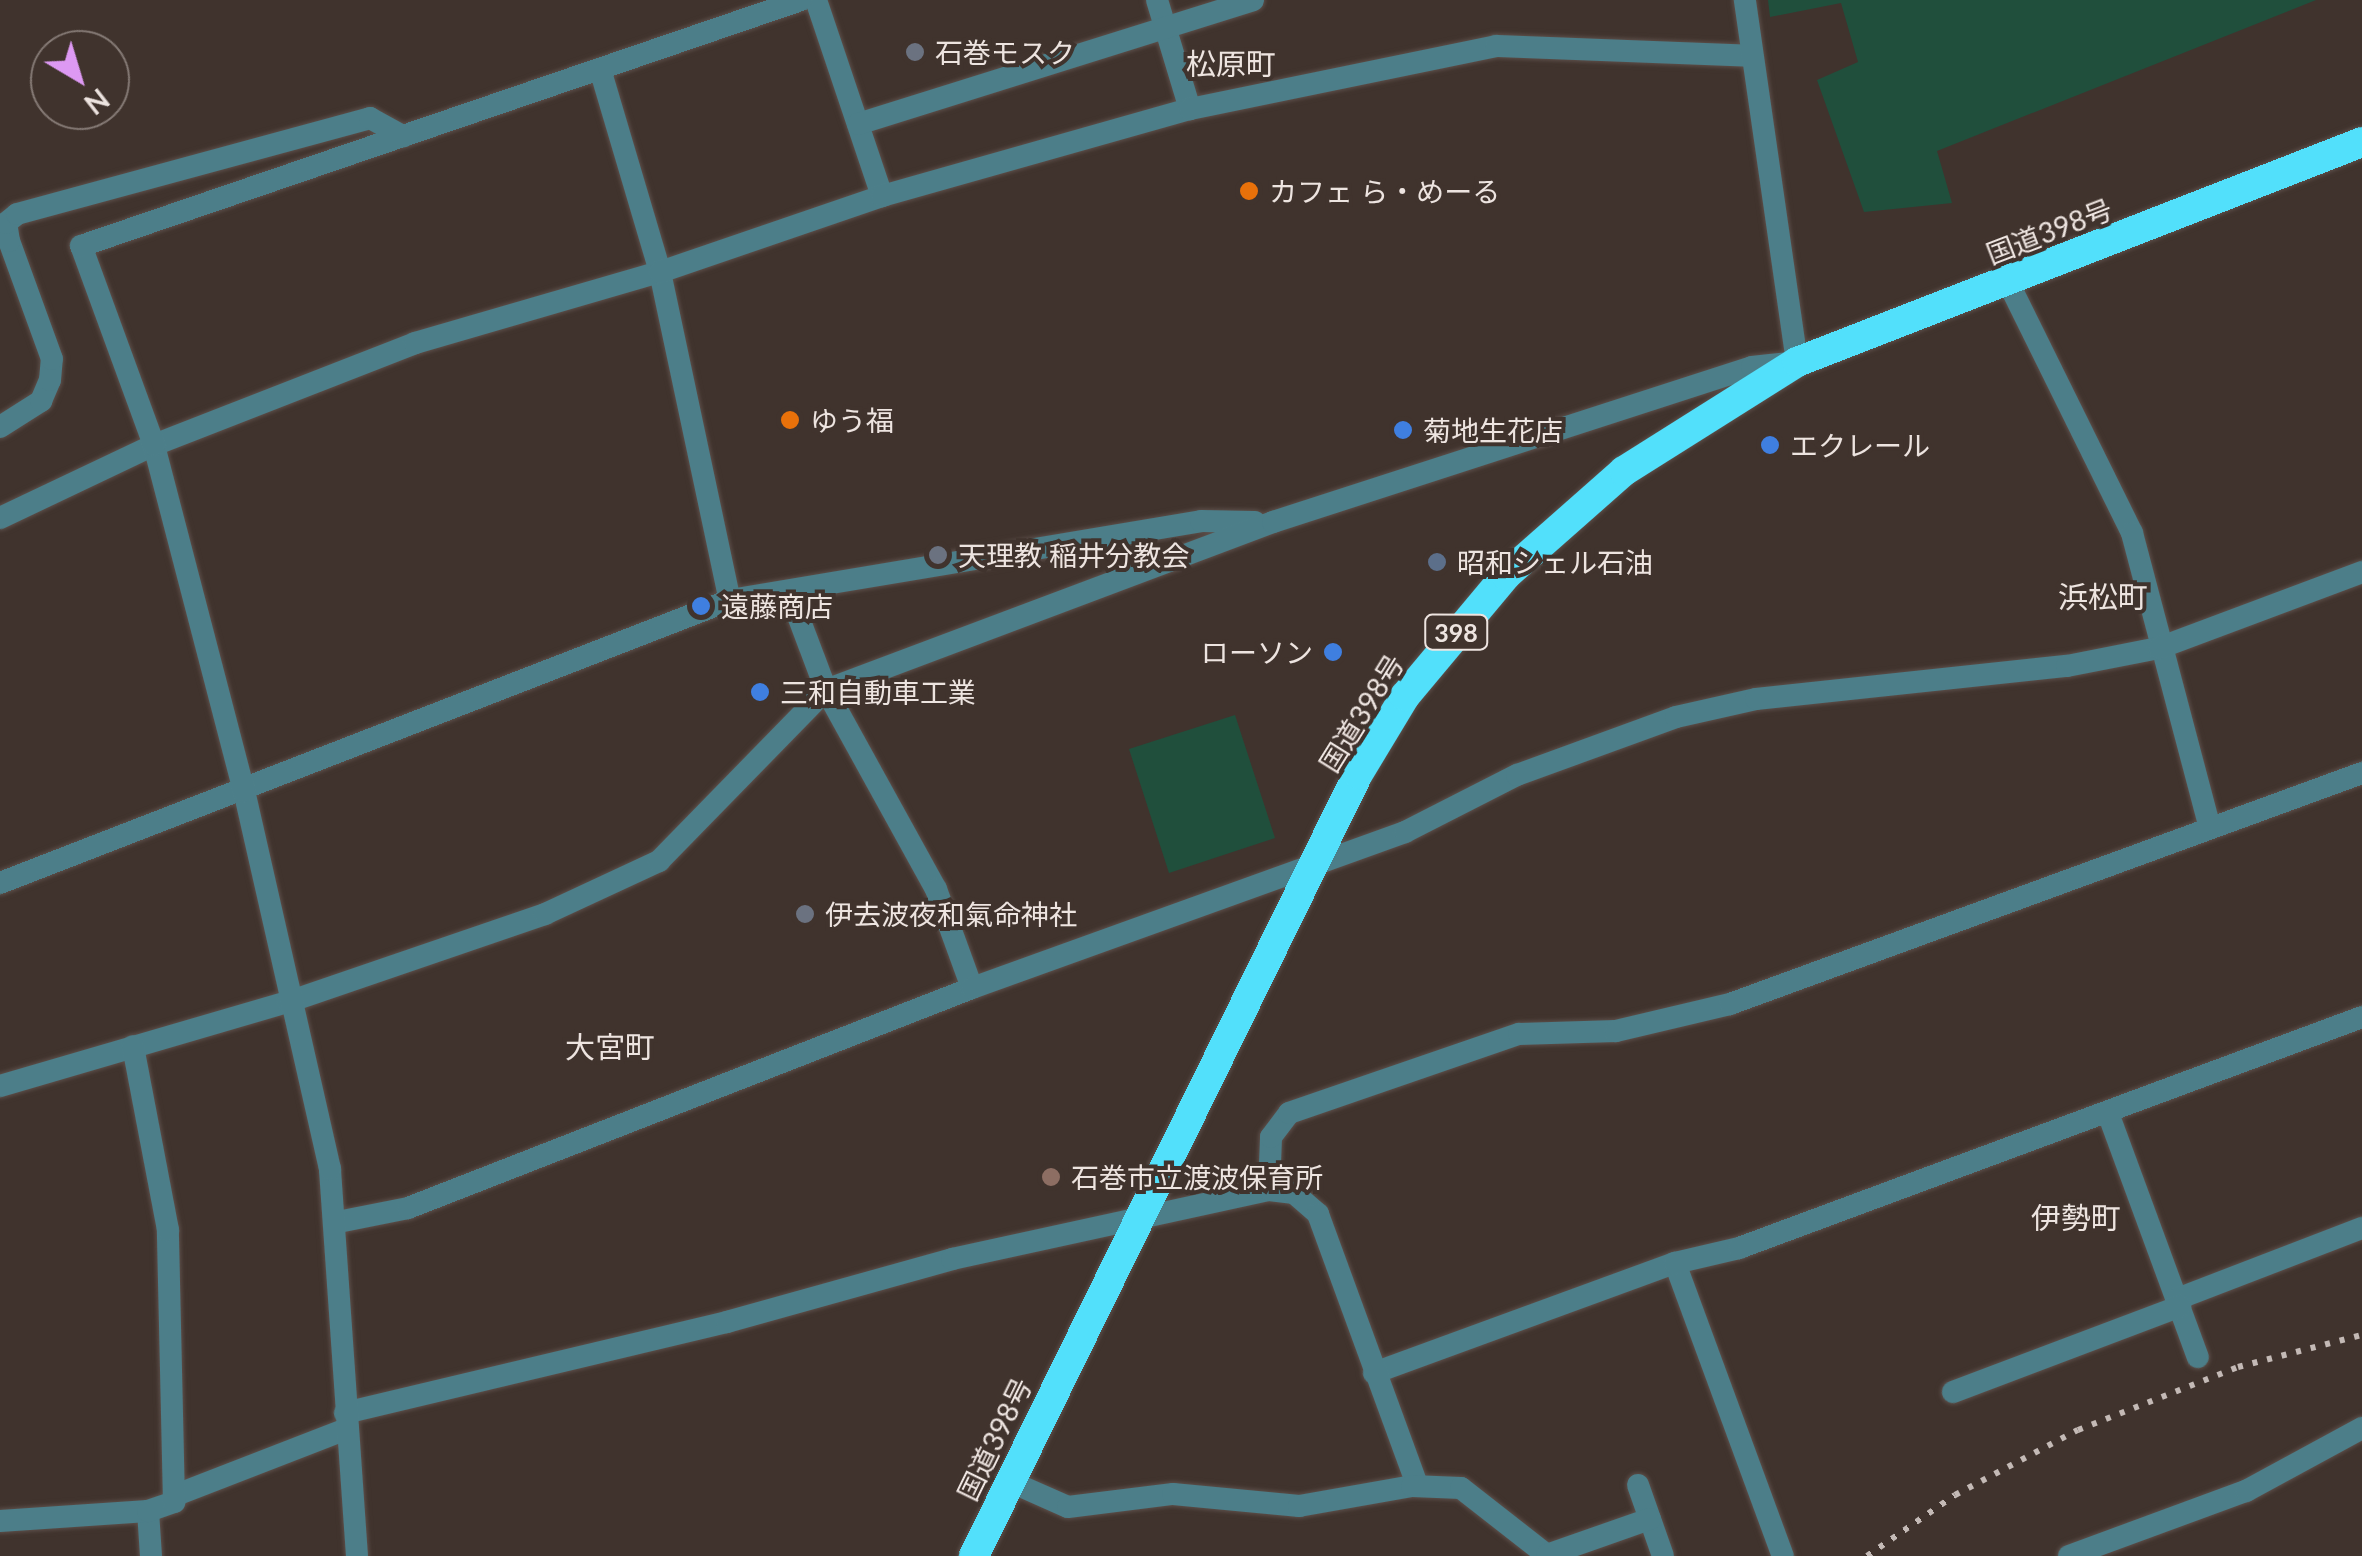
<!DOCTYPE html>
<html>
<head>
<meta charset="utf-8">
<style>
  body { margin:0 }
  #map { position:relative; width:2362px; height:1556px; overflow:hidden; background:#40332d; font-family:Lato,"Noto Sans JP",sans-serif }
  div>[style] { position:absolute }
  .green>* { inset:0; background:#204f3c }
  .roads { filter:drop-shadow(0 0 2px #5c4f4a) drop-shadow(0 0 2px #5c4f4a) }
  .minor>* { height:22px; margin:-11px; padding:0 11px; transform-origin:11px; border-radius:11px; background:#4c7e89 }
  .highway>* { height:30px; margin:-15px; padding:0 15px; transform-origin:15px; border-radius:15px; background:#52e0fb }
  .rail>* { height:6px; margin-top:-3px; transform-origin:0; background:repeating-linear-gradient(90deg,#c4bab6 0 5px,transparent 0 15px) }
  .dots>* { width:28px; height:28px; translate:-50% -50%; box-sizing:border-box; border:5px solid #40332d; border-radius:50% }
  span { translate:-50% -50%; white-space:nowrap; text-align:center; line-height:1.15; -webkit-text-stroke:8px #40332d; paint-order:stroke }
  .shield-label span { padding:2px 8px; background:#40332d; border:2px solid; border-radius:8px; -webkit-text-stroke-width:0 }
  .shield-label { font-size:25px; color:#ede4e0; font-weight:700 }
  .poi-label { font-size:28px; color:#ede4e0 }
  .left { translate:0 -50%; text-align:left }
  .right { translate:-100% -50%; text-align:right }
  .street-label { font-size:28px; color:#ede4e0 }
  .neighbourhood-label { font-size:30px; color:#ede4e0 }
  .north { position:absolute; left:30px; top:30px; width:100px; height:100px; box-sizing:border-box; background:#40332d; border:2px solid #857a75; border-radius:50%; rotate:142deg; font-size:28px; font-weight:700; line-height:40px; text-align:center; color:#ede4e0 }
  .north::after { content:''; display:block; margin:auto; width:35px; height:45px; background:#dd99f3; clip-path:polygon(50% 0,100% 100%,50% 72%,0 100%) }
</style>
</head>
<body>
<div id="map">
  <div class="green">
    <div style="clip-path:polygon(1768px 0,2316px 0,1937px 151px,1952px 203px,1864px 212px,1817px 80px,1858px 62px,1841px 3px,1770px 17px)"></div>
    <div style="clip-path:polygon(1235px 715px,1275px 838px,1169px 873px,1129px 749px)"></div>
  </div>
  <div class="roads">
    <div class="minor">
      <div style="left:816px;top:0;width:207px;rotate:71.4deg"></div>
      <div style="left:1157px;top:0;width:114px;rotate:73.2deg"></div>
      <div style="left:600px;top:69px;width:212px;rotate:73.5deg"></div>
      <div style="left:660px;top:272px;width:335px;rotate:78deg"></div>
      <div style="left:858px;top:124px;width:414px;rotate:-17.4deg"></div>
      <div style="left:2008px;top:282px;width:280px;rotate:63.7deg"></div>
      <div style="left:2132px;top:533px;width:301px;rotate:75.2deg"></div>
      <div style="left:0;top:427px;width:49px;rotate:-32.4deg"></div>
      <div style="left:41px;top:401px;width:23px;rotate:-67deg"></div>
      <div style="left:50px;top:380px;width:21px;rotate:-85deg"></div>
      <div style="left:52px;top:359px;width:126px;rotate:-110deg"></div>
      <div style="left:9px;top:241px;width:18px;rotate:-99deg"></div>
      <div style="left:6px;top:223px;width:14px;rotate:-39deg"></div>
      <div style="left:17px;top:214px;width:366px;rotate:-15.2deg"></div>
      <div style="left:370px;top:118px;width:38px;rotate:29deg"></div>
      <div style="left:0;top:518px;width:170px;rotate:-25.4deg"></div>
      <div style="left:154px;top:445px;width:280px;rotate:-21.3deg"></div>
      <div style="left:415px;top:343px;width:255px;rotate:-16.2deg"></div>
      <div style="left:660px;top:272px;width:235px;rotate:-18.9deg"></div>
      <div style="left:882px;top:196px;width:320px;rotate:-15.8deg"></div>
      <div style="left:1190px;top:109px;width:312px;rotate:-11.6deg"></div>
      <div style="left:1496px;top:46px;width:256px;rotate:2.2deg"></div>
      <div style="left:789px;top:592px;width:105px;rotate:69.3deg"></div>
      <div style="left:826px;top:690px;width:227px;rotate:61.1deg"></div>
      <div style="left:936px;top:889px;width:105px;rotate:70deg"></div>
      <div style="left:0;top:883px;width:783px;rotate:-21.19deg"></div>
      <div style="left:730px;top:600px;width:478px;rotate:-9.5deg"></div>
      <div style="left:1201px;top:521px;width:54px;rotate:1.1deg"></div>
      <div style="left:0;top:1086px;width:300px;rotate:-16.3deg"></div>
      <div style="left:288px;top:1002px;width:272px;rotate:-18.9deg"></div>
      <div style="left:545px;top:914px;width:126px;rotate:-24.9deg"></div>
      <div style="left:659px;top:861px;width:239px;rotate:-45.7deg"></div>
      <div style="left:826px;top:690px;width:478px;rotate:-20.6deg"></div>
      <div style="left:1273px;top:522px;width:503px;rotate:-17.93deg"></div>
      <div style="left:1752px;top:367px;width:45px;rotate:-6.3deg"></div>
      <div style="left:1797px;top:362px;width:366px;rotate:-98.2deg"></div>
      <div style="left:2108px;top:1113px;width:260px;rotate:69.8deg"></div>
      <div style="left:1269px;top:1190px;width:53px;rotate:-87.8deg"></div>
      <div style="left:1271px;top:1137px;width:30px;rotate:-53deg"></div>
      <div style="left:1289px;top:1113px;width:243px;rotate:-19deg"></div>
      <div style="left:1519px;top:1034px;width:97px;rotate:-1.8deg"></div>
      <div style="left:1616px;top:1031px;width:117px;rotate:-13.3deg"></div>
      <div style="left:1730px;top:1004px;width:673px;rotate:-20.08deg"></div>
      <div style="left:338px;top:1222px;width:71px;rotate:-11.3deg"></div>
      <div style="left:408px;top:1208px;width:605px;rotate:-21.31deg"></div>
      <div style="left:972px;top:988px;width:460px;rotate:-19.8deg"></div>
      <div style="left:1405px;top:832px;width:126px;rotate:-27deg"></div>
      <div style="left:1517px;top:775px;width:169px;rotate:-20deg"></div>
      <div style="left:1676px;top:717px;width:82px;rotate:-12.7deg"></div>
      <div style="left:1756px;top:699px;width:313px;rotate:-6.1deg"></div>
      <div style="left:2067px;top:666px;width:94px;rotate:-11.1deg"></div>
      <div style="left:2159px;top:648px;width:217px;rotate:-20.5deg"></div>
      <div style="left:1675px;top:1263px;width:312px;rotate:69.8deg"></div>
      <div style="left:2177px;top:1299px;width:198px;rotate:-21deg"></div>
      <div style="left:1374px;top:1373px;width:320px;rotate:-20.1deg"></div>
      <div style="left:1675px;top:1263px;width:66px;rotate:-13.2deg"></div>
      <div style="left:1739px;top:1248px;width:664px;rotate:-20.34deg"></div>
      <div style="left:1953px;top:1392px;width:243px;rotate:-20.7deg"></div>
      <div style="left:345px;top:1413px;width:393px;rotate:-13.4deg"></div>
      <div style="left:727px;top:1322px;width:234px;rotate:-15.6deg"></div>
      <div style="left:952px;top:1259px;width:324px;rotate:-12.3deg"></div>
      <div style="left:1269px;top:1190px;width:25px;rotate:7deg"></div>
      <div style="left:1294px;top:1193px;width:32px;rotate:41deg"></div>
      <div style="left:1318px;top:1214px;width:289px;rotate:69.9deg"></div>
      <div style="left:1009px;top:1481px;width:64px;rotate:23.8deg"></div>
      <div style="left:1068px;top:1507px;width:106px;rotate:-7.1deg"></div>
      <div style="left:1173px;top:1494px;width:127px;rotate:5.4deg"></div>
      <div style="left:1299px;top:1506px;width:115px;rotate:-10deg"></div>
      <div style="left:1412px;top:1486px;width:49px;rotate:2.3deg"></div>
      <div style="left:1461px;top:1488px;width:110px;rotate:38deg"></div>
      <div style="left:1638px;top:1485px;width:75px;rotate:70.6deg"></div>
      <div style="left:176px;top:1495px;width:180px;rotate:-21.2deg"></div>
      <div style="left:148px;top:1511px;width:45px;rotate:86.2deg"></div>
      <div style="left:0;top:1521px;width:148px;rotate:-3.9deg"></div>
      <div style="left:148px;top:1511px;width:28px;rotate:-19deg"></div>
      <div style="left:174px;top:1502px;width:272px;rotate:-91.3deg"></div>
      <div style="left:168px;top:1230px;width:187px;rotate:-100.8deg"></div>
      <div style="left:1547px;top:1555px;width:109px;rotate:-19.3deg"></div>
      <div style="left:357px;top:1556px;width:388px;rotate:-94deg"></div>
      <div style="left:330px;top:1169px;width:388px;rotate:-102.8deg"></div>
      <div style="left:244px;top:791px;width:358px;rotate:-104.6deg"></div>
      <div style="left:154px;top:445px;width:212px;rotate:-110.1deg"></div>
      <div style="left:81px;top:246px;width:761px;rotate:-18.86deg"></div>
      <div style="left:2069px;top:1556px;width:189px;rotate:-20.2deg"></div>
      <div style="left:2246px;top:1491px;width:132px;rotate:-28.5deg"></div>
    </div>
    <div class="highway">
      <div style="left:974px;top:1556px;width:871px;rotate:-63.85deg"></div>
      <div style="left:1358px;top:774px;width:91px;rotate:-58.9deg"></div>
      <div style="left:1405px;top:696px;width:158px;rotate:-50.1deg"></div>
      <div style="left:1506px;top:575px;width:157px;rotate:-41.4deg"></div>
      <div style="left:1624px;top:471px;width:204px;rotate:-32.2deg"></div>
      <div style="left:1797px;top:362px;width:606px;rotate:-21.27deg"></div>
    </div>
  </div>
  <div class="rail">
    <div style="left:1867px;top:1556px;width:107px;rotate:-34.7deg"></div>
    <div style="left:1955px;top:1495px;width:139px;rotate:-27.9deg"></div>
    <div style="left:2078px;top:1430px;width:172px;rotate:-21.5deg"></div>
    <div style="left:2238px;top:1367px;width:128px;rotate:-14.5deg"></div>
  </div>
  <div class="dots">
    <div style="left:915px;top:52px;background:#6b7280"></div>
    <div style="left:1249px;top:191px;background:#e8710a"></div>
    <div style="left:790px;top:420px;background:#e8710a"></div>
    <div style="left:1403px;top:430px;background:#3f7fe0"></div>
    <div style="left:1770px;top:445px;background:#3f7fe0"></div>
    <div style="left:938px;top:555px;background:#6b7280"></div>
    <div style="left:1437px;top:562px;background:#5c6f8a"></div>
    <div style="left:701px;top:606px;background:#3f7fe0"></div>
    <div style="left:1333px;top:652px;background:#3f7fe0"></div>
    <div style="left:760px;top:692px;background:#3f7fe0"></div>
    <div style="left:805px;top:914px;background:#6b7280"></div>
    <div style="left:1051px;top:1177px;background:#8d6e63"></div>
  </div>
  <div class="shield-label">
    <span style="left:1456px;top:632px">398</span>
  </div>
  <div class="poi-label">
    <span class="left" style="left:935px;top:52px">石巻モスク</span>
    <span class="left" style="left:1269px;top:191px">カフェ ら・めーる</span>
    <span class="left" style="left:810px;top:420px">ゆう福</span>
    <span class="left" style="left:1423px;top:430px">菊地生花店</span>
    <span class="left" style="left:1790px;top:445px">エクレール</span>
    <span class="left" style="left:958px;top:555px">天理教 稲井分教会</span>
    <span class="left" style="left:1457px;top:562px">昭和シェル石油</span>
    <span class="left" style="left:721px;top:606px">遠藤商店</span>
    <span class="right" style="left:1313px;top:652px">ローソン</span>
    <span class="left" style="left:780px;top:692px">三和自動車工業</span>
    <span class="left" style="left:825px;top:914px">伊去波夜和氣命神社</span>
    <span class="left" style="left:1071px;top:1177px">石巻市立渡波保育所</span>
  </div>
  <div class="street-label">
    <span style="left:2049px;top:231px;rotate:-21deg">国道398号</span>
    <span style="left:1361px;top:713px;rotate:-58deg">国道398号</span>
    <span style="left:994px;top:1439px;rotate:-64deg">国道398号</span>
  </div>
  <div class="neighbourhood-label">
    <span style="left:1231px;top:63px">松原町</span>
    <span style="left:2103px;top:596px">浜松町</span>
    <span style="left:610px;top:1046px">大宮町</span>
    <span style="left:2076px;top:1217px">伊勢町</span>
  </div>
  <div class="north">N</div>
</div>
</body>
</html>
